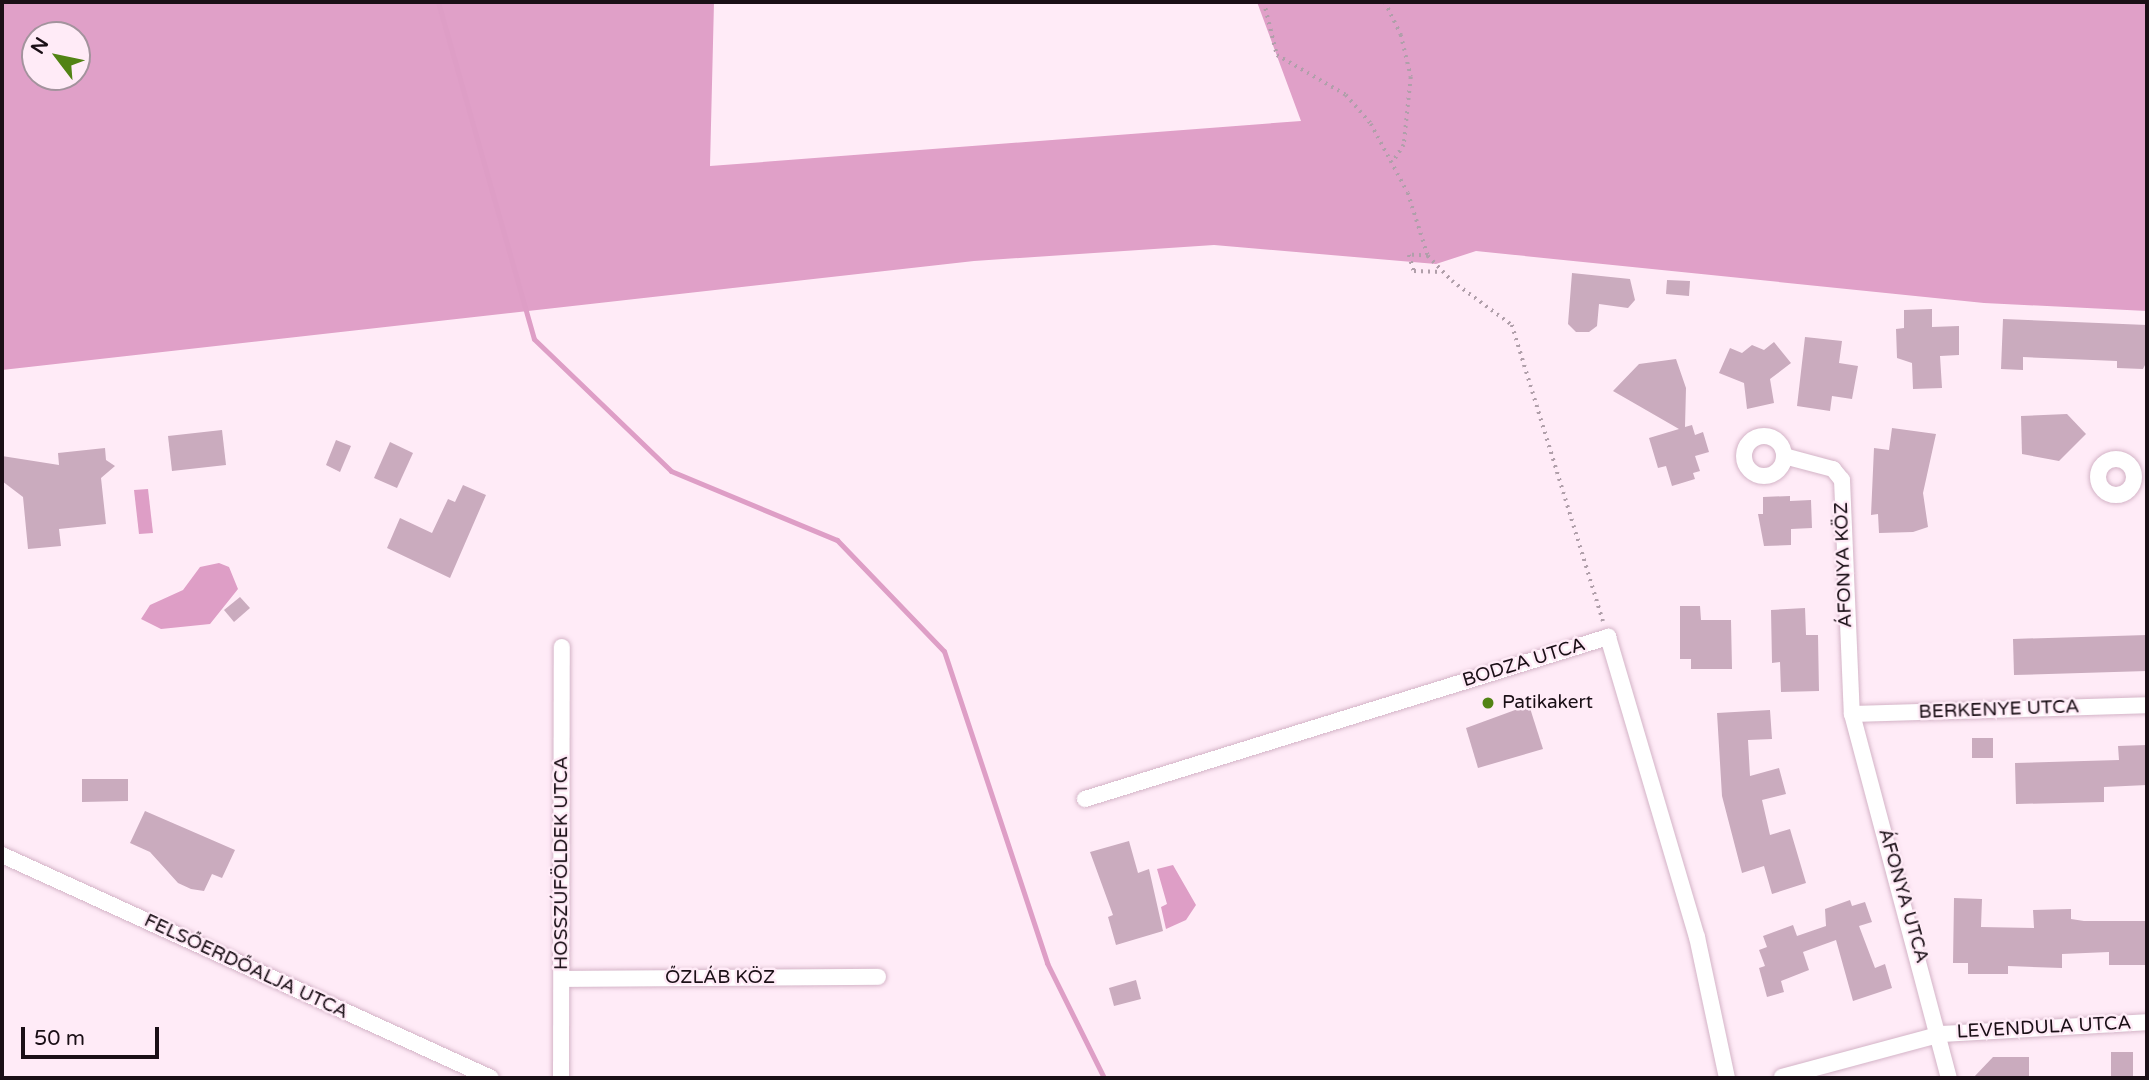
<!DOCTYPE html>
<html>
<head>
<meta charset="utf-8">
<style>
  body { margin:0 }
  #map { position:relative; width:2149px; height:1080px; overflow:hidden; background:#ffebf7; font-family:"Varela Round",sans-serif }
  div>[style] { position:absolute }
  .forest>* { inset:0; background:#e0a0c8 }
  .water>* { inset:0; background:#de9ec6 }
  .stream>* { height:5px; margin:-2.5px; padding:0 2.5px; transform-origin:2.5px; border-radius:2.5px; background:#de9ec6 }
  .building>* { inset:0; background:#caabbe }
  .path>* { height:3.5px; margin-top:-1.75px; transform-origin:0; background:repeating-linear-gradient(90deg,#b09faa 0 2px,transparent 0 7px) }
  .roads { filter:drop-shadow(0 0 2px #d4b4c7) drop-shadow(0 0 2px #d4b4c7) }
  .street>* { height:16px; margin:-8px; padding:0 8px; transform-origin:8px; border-radius:8px; background:#fff }
  .street>.ring { margin:-8px; padding:0; box-sizing:content-box; background:none; border:16px solid #fff; border-radius:50% }
  .dots>* { width:19px; height:19px; translate:-50% -50%; box-sizing:border-box; border:4px solid #ffebf7; border-radius:50% }
  span { translate:-50% -50%; white-space:nowrap; text-align:center; line-height:1.15; -webkit-text-stroke:5px #ffebf7; paint-order:stroke }
  .street-label { font-size:19px; color:#1a0f16 }
  .poi-label { font-size:19px; color:#1a0f16 }
  .left { translate:0 -50%; text-align:left }
  .frame { position:absolute; inset:0; border:4px solid #1a0f16; pointer-events:none }
  .north { position:absolute; left:21px; top:21px; width:70px; height:70px; box-sizing:border-box; background:#ffebf7; border:2px solid #a3939d; border-radius:50%; rotate:302deg; font-size:19px; font-weight:700; line-height:28px; text-align:center; color:#1a0f16 }
  .north::after { content:''; display:block; margin:auto; width:24px; height:32px; background:#528314; clip-path:polygon(50% 0,100% 100%,50% 72%,0 100%) }
  .scale { position:absolute; left:21px; top:1027px; width:138px; height:32px; box-sizing:border-box; border:4px solid #1a0f16; border-top:0; padding-left:9px; font-size:21px; line-height:24px; white-space:nowrap; color:#1a0f16; -webkit-text-stroke:5px #ffebf7; paint-order:stroke }
</style>
</head>
<body>
<div id="map">
  <div class="forest">
    <div style="clip-path:polygon(evenodd,2px 2px,714px 2px,710px 166px,1301px 121px,1257px 2px,2147px 2px,2147px 311px,1984px 303px,1476px 251px,1436px 264px,1214px 245px,974px 261px,2px 370px,2px 2px,35px 35px,77px 35px,77px 77px,35px 77px,35px 35px)"></div>
  </div>
  <div class="water">
    <div style="clip-path:polygon(148px 489px,153px 533px,139px 534px,134px 490px)"></div>
    <div style="clip-path:polygon(219px 563px,229px 567px,238px 589px,210px 624px,161px 629px,141px 619px,150px 605px,183px 590px,200px 567px)"></div>
    <div style="clip-path:polygon(1173px 865px,1196px 905px,1186px 920px,1166px 929px,1161px 907px,1167px 904px,1157px 869px)"></div>
  </div>
  <div class="stream">
    <div style="left:438px;top:2px;width:350px;rotate:74.1deg"></div>
    <div style="left:534px;top:339px;width:190px;rotate:43.9deg"></div>
    <div style="left:671px;top:471px;width:180px;rotate:22.6deg"></div>
    <div style="left:837px;top:540px;width:154px;rotate:46.1deg"></div>
    <div style="left:944px;top:651px;width:329px;rotate:71.7deg"></div>
    <div style="left:1047px;top:963px;width:128px;rotate:63.6deg"></div>
  </div>
  <div class="building">
    <div style="clip-path:polygon(1572px 273px,1630px 279px,1635px 300px,1628px 308px,1599px 304px,1597px 326px,1589px 332px,1576px 332px,1568px 324px)"></div>
    <div style="clip-path:polygon(1667px 280px,1690px 281px,1689px 296px,1666px 294px)"></div>
    <div style="clip-path:polygon(1932px 309px,1932px 327px,1959px 326px,1959px 355px,1940px 356px,1942px 388px,1913px 389px,1912px 363px,1897px 358px,1896px 329px,1904px 328px,1904px 310px)"></div>
    <div style="clip-path:polygon(2003px 319px,2147px 325px,2147px 361px,2143px 369px,2117px 368px,2117px 361px,2023px 357px,2023px 370px,2001px 369px)"></div>
    <div style="clip-path:polygon(1805px 337px,1842px 341px,1839px 363px,1858px 366px,1852px 399px,1832px 396px,1830px 411px,1797px 406px)"></div>
    <div style="clip-path:polygon(1774px 342px,1791px 363px,1770px 379px,1774px 403px,1747px 409px,1744px 383px,1719px 373px,1730px 348px,1742px 353px,1752px 345px,1764px 350px)"></div>
    <div style="clip-path:polygon(1676px 359px,1686px 388px,1685px 427px,1692px 425px,1695px 435px,1703px 432px,1709px 452px,1695px 456px,1700px 471px,1693px 473px,1695px 479px,1672px 486px,1666px 466px,1658px 468px,1649px 438px,1679px 429px,1613px 391px,1639px 364px)"></div>
    <div style="clip-path:polygon(2067px 414px,2086px 434px,2059px 461px,2022px 454px,2021px 416px)"></div>
    <div style="clip-path:polygon(1892px 428px,1936px 434px,1923px 493px,1928px 527px,1913px 532px,1879px 533px,1878px 514px,1871px 515px,1874px 448px,1889px 450px)"></div>
    <div style="clip-path:polygon(222px 430px,226px 465px,172px 471px,168px 436px)"></div>
    <div style="clip-path:polygon(336px 440px,351px 446px,340px 472px,326px 465px)"></div>
    <div style="clip-path:polygon(390px 442px,413px 453px,397px 488px,374px 478px)"></div>
    <div style="clip-path:polygon(105px 448px,106px 460px,115px 466px,101px 478px,106px 524px,59px 529px,61px 546px,28px 549px,23px 497px,2px 481px,2px 456px,59px 465px,58px 453px)"></div>
    <div style="clip-path:polygon(463px 485px,486px 495px,450px 578px,387px 548px,400px 518px,432px 533px,448px 499px,455px 502px)"></div>
    <div style="clip-path:polygon(1790px 496px,1790px 501px,1811px 500px,1812px 528px,1791px 529px,1791px 545px,1764px 546px,1758px 514px,1763px 514px,1763px 497px)"></div>
    <div style="clip-path:polygon(240px 597px,250px 608px,234px 622px,224px 610px)"></div>
    <div style="clip-path:polygon(1680px 606px,1700px 606px,1701px 620px,1731px 620px,1732px 669px,1691px 669px,1691px 659px,1680px 659px)"></div>
    <div style="clip-path:polygon(1805px 608px,1806px 635px,1818px 635px,1819px 691px,1781px 692px,1780px 662px,1772px 663px,1771px 610px)"></div>
    <div style="clip-path:polygon(2147px 635px,2147px 671px,2014px 675px,2013px 639px)"></div>
    <div style="clip-path:polygon(1529px 705px,1543px 749px,1478px 768px,1466px 728px)"></div>
    <div style="clip-path:polygon(1770px 710px,1772px 739px,1748px 740px,1750px 776px,1779px 768px,1786px 794px,1762px 800px,1770px 835px,1790px 829px,1806px 883px,1772px 894px,1764px 866px,1742px 873px,1722px 796px,1717px 713px)"></div>
    <div style="clip-path:polygon(1972px 738px,1993px 738px,1993px 758px,1972px 758px)"></div>
    <div style="clip-path:polygon(2147px 745px,2147px 785px,2104px 787px,2104px 802px,2016px 804px,2015px 763px,2119px 760px,2118px 746px)"></div>
    <div style="clip-path:polygon(82px 779px,128px 779px,128px 801px,82px 802px)"></div>
    <div style="clip-path:polygon(145px 811px,235px 850px,222px 878px,212px 874px,204px 891px,191px 889px,178px 883px,150px 852px,130px 843px)"></div>
    <div style="clip-path:polygon(1129px 841px,1138px 873px,1149px 869px,1163px 931px,1116px 945px,1108px 917px,1113px 915px,1090px 852px)"></div>
    <div style="clip-path:polygon(1954px 898px,1982px 899px,1981px 927px,2034px 928px,2033px 910px,2071px 909px,2071px 919px,2084px 921px,2147px 921px,2147px 965px,2109px 965px,2109px 952px,2062px 954px,2062px 968px,2008px 966px,2008px 974px,1968px 974px,1968px 963px,1953px 963px)"></div>
    <div style="clip-path:polygon(1850px 900px,1852px 906px,1865px 902px,1872px 922px,1859px 926px,1875px 968px,1885px 964px,1892px 988px,1853px 1001px,1836px 940px,1803px 952px,1809px 970px,1781px 981px,1784px 992px,1767px 997px,1759px 968px,1765px 966px,1759px 950px,1767px 947px,1763px 936px,1793px 925px,1797px 936px,1826px 926px,1825px 909px)"></div>
    <div style="clip-path:polygon(1136px 980px,1141px 999px,1114px 1006px,1109px 988px)"></div>
    <div style="clip-path:polygon(2111px 1052px,2133px 1052px,2133px 1078px,2111px 1078px)"></div>
    <div style="clip-path:polygon(1993px 1057px,2029px 1057px,2029px 1078px,1973px 1078px)"></div>
  </div>
  <div class="path">
    <div style="left:1264px;top:2px;width:55px;rotate:76.2deg"></div>
    <div style="left:1277px;top:55px;width:80px;rotate:30.1deg"></div>
    <div style="left:1346px;top:95px;width:38px;rotate:49deg"></div>
    <div style="left:1371px;top:124px;width:78px;rotate:61.8deg"></div>
    <div style="left:1408px;top:193px;width:66px;rotate:72.4deg"></div>
    <div style="left:1428px;top:256px;width:35px;rotate:46deg"></div>
    <div style="left:1452px;top:281px;width:74px;rotate:36.3deg"></div>
    <div style="left:1512px;top:325px;width:310px;rotate:72.9deg"></div>
    <div style="left:1385px;top:2px;width:37px;rotate:64deg"></div>
    <div style="left:1401px;top:35px;width:43px;rotate:76.6deg"></div>
    <div style="left:1411px;top:77px;width:68px;rotate:95.9deg"></div>
    <div style="left:1404px;top:145px;width:20px;rotate:123deg"></div>
    <div style="left:1428px;top:256px;width:19px;rotate:-177deg"></div>
    <div style="left:1409px;top:255px;width:17px;rotate:73deg"></div>
    <div style="left:1414px;top:271px;width:28px;rotate:2deg"></div>
  </div>
  <div class="roads">
    <div class="street">
      <div class="ring" style="left:1744px;top:436px;width:24px;height:24px"></div>
      <div style="left:1784px;top:456px;width:51px;rotate:14.9deg"></div>
      <div style="left:1833px;top:469px;width:14px;rotate:51deg"></div>
      <div style="left:1842px;top:480px;width:234px;rotate:87.6deg"></div>
      <div style="left:1852px;top:714px;width:377px;rotate:75.1deg"></div>
      <div class="ring" style="left:2098px;top:459px;width:20px;height:20px"></div>
      <div style="left:1852px;top:714px;width:295px;rotate:-1.7deg"></div>
      <div style="left:1085px;top:799px;width:548px;rotate:-17.21deg"></div>
      <div style="left:1608px;top:637px;width:313px;rotate:73.5deg"></div>
      <div style="left:1697px;top:937px;width:144px;rotate:78deg"></div>
      <div style="left:2px;top:855px;width:537px;rotate:24.51deg"></div>
      <div style="left:562px;top:979px;width:316px;rotate:-0.4deg"></div>
      <div style="left:1782px;top:1077px;width:165px;rotate:-15.1deg"></div>
      <div style="left:1941px;top:1034px;width:206px;rotate:-3.3deg"></div>
      <div style="left:561px;top:1078px;width:431px;rotate:-89.9deg"></div>
    </div>
  </div>
  <div class="dots">
    <div style="left:1488px;top:703px;background:#528314"></div>
  </div>
  <div class="street-label">
    <span style="left:1844px;top:565px;rotate:-92deg">ÁFONYA KÖZ</span>
    <span style="left:1524px;top:663px;rotate:-17deg">BODZA UTCA</span>
    <span style="left:1999px;top:710px;rotate:-2deg">BERKENYE UTCA</span>
    <span style="left:562px;top:863px;rotate:-90deg">HOSSZÚFÖLDEK UTCA</span>
    <span style="left:1903px;top:896px;rotate:74deg">ÁFONYA UTCA</span>
    <span style="left:246px;top:967px;rotate:25deg">FELSŐERDŐALJA UTCA</span>
    <span style="left:720px;top:978px">ŐZLÁB KÖZ</span>
    <span style="left:2044px;top:1028px;rotate:-3deg">LEVENDULA UTCA</span>
  </div>
  <div class="poi-label">
    <span class="left" style="left:1502px;top:703px">Patikakert</span>
  </div>
  <div class="frame"></div>
  <div class="north">N</div>
  <div class="scale">50 m</div>
</div>
</body>
</html>
